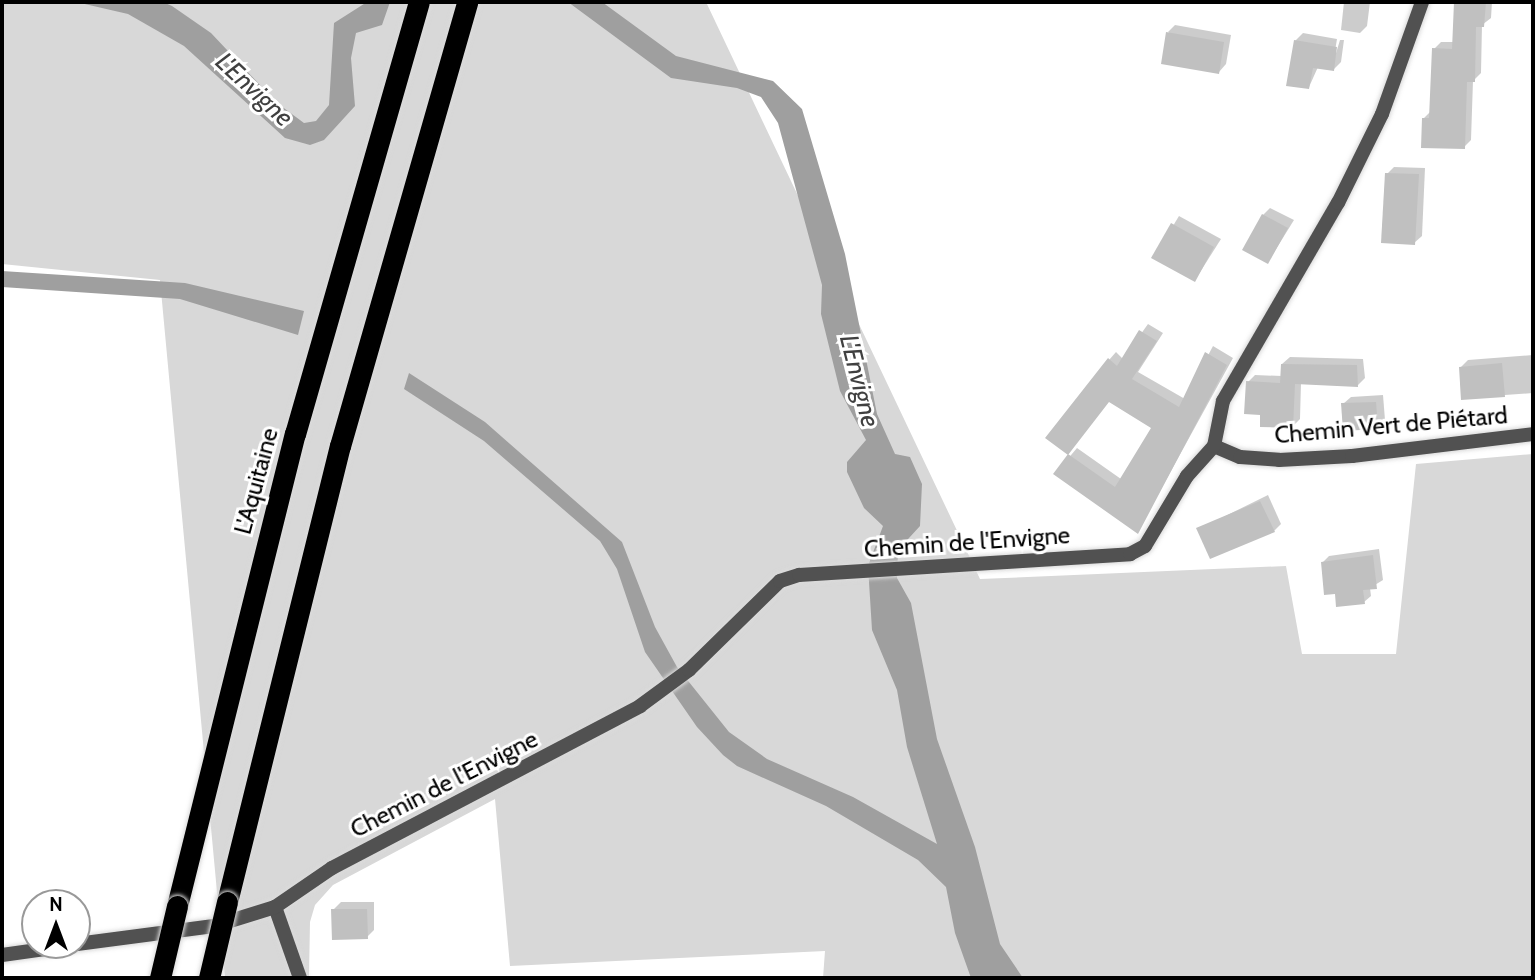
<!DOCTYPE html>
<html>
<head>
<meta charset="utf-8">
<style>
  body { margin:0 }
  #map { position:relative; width:1535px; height:980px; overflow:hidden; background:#fff; font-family:Cabin,sans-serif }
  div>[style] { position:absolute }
  .green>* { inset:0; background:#d8d8d8 }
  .water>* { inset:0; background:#9f9f9f }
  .shadow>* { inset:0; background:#0003 }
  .building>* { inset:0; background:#c0c0c0 }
  .roads { filter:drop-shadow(0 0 2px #dbdbdb) drop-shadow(0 0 2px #dbdbdb) }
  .minor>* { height:14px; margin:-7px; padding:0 7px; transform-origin:7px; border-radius:7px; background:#515151 }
  .motorway>* { height:21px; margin:-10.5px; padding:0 10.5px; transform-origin:10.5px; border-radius:10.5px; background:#000 }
  .bridges { filter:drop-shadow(0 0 2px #dbdbdb) drop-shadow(0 0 2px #dbdbdb) }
  .motorway-bridge>* { height:21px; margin:-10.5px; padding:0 10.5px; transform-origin:10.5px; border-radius:10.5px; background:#000 }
  span { translate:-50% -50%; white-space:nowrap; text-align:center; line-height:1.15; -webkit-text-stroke:6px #fff; paint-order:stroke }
  .street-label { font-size:24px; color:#000 }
  .water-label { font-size:26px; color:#404040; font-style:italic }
  .frame { position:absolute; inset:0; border:4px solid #000; pointer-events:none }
  .north { position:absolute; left:21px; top:889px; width:70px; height:70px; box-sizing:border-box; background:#fff; border:2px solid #999; border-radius:50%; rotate:0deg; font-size:19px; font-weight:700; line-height:28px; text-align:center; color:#000 }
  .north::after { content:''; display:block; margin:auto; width:24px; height:32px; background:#000; clip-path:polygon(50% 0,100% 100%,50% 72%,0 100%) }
</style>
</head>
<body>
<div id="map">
  <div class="green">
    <div style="clip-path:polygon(2px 2px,706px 2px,980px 579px,1286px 566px,1302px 654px,1396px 654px,1416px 464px,1533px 454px,1533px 978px,823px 978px,825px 951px,510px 966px,495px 799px,333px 885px,315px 905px,310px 922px,309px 976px,225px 978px,160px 280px,2px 264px)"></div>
  </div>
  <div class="water">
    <div style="clip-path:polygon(76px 2px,163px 2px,172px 6px,211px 33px,277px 103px,304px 123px,316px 121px,329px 105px,334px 23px,367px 2px,390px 2px,382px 25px,356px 33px,351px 58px,355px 106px,324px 140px,310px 145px,285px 138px,184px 46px,128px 14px)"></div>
    <div style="clip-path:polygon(568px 2px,602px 2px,676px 56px,773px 81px,802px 109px,845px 254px,877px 414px,895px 454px,910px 457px,922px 484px,920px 526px,898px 550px,897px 578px,911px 603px,937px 739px,975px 847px,1000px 944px,1023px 978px,971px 978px,955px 933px,946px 887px,918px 860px,826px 806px,737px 766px,723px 755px,697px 727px,645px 652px,617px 569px,600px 541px,484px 441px,404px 389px,409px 373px,485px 422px,622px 542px,655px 627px,677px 667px,729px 732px,767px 759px,853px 797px,937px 844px,907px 747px,897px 690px,872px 630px,868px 566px,883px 526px,864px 508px,847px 472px,847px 462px,866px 440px,840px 391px,821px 314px,822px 285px,778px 123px,761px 97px,737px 88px,671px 78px)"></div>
    <div style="clip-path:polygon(2px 271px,185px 283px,304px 311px,298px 335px,180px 299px,2px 287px)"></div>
  </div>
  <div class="shadow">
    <div style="clip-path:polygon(1344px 2px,1370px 2px,1367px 26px,1360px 33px,1341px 30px)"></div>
    <div style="clip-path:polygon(1456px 2px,1492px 2px,1491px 18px,1482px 25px,1481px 73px,1473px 81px,1471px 140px,1464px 147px,1424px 118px,1431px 111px,1434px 49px,1441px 42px,1454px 42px)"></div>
    <div style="clip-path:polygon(1175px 25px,1231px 35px,1226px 64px,1219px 72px,1168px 32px)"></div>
    <div style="clip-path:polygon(1303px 33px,1337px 39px,1333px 63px,1340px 40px,1344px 40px,1341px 62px,1334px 69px,1318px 67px,1309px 87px,1295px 41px)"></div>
    <div style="clip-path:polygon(1394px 167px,1425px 168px,1422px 236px,1414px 243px,1387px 174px)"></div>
    <div style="clip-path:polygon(1270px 208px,1294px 220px,1268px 262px,1263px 215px)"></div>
    <div style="clip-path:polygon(1179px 216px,1221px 239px,1195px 280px,1154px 257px)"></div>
    <div style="clip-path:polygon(1148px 324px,1163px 333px,1138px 372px,1185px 399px,1213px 346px,1233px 358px,1138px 531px,1055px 474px,1077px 448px,1121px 479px,1153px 428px,1109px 360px,1116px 352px,1123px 359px)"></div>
    <div style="clip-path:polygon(1533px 355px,1533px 393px,1463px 398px,1461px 367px,1468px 360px)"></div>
    <div style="clip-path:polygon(1290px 357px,1363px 359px,1365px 378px,1358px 385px,1301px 383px,1300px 419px,1293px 426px,1262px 414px,1248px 382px,1255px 375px,1282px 376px,1282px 364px)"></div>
    <div style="clip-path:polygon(1383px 395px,1385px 420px,1377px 427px,1343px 404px,1351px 397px)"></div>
    <div style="clip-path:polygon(1268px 495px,1281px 524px,1274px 531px,1199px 529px)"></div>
    <div style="clip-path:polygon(1379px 549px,1383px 580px,1370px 588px,1371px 596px,1364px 602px,1336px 592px,1323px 562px,1329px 556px)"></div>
    <div style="clip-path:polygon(341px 902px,374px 902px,374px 930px,367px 937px,333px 910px)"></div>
  </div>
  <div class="building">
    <div style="clip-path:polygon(1454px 2px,1486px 2px,1484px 27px,1476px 27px,1475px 82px,1467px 82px,1465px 149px,1421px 148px,1422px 118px,1429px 118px,1432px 48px,1452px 49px)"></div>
    <div style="clip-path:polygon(1166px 32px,1224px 42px,1219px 74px,1161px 64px)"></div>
    <div style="clip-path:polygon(1294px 40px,1337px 47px,1334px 71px,1313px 68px,1309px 89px,1286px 86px)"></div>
    <div style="clip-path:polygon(1385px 173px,1419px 174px,1415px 245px,1381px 243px)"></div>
    <div style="clip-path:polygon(1262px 214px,1288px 228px,1268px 264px,1242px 250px)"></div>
    <div style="clip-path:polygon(1171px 223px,1214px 247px,1195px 282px,1151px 258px)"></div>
    <div style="clip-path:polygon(1139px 330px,1157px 341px,1132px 379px,1179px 407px,1205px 352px,1227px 365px,1138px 534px,1053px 474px,1068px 454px,1115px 487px,1151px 428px,1109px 402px,1068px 455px,1045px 438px,1108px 358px,1117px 366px)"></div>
    <div style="clip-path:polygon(1502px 363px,1505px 397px,1461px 400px,1459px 367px)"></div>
    <div style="clip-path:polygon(1281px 364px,1357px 365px,1358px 387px,1295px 384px,1293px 428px,1260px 427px,1260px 415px,1244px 414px,1246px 381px,1280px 383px)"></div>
    <div style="clip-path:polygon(1376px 402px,1378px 429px,1343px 431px,1341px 403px)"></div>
    <div style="clip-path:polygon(1260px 501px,1275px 532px,1210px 559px,1196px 528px)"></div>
    <div style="clip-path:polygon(1373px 555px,1377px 589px,1363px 590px,1365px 604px,1336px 607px,1335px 594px,1324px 595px,1321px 562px)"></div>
    <div style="clip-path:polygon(331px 909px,367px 909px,368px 939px,332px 940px)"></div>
  </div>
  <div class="roads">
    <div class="minor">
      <div style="left:1214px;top:446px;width:28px;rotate:23deg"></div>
      <div style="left:1240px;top:457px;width:39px;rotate:4deg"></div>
      <div style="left:1279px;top:460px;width:73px;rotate:-3.1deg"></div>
      <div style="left:1352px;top:456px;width:182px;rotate:-6.9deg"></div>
      <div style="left:275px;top:907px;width:75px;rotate:70.6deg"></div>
      <div style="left:77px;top:944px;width:138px;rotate:-7.5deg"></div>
      <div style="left:214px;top:926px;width:64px;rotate:-17.3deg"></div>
      <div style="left:275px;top:907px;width:69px;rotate:-34.4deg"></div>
      <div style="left:332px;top:868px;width:348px;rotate:-27.7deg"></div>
      <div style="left:640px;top:706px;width:61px;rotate:-36.3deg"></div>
      <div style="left:689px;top:670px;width:127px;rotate:-44.4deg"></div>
      <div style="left:780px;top:581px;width:20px;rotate:-18deg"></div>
      <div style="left:799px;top:575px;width:332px;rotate:-3.6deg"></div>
      <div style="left:1130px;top:554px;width:17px;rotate:-28deg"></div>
      <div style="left:1145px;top:546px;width:82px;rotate:-59deg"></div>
      <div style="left:1187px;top:476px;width:40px;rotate:-48deg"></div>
      <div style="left:1214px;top:446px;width:46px;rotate:-78.7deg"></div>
      <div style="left:1223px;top:401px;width:229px;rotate:-59.9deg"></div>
      <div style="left:1338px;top:203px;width:99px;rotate:-63.7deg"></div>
      <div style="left:1382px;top:114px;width:119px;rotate:-70.3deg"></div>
      <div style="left:2px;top:955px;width:72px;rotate:-8deg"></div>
    </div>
    <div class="motorway">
      <div style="left:227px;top:902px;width:470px;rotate:-76.1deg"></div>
      <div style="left:340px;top:446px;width:462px;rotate:-74deg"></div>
      <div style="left:177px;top:906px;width:487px;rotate:-76deg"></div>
      <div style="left:295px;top:434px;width:449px;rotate:-74deg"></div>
    </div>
  </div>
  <div class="bridges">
    <div class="motorway-bridge">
      <div style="left:160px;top:978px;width:74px;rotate:-76.7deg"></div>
      <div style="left:209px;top:978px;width:78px;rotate:-76.7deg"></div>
    </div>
  </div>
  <div class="street-label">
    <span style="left:1391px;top:425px;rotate:-5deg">Chemin Vert de Piétard</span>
    <span style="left:256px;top:481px;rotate:-75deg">L'Aquitaine</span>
    <span style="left:967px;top:542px;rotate:-4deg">Chemin de l'Envigne</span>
    <span style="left:444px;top:784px;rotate:-27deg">Chemin de l'Envigne</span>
  </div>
  <div class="water-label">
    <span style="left:254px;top:90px;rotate:43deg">L'Envigne</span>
    <span style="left:859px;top:381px;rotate:76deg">L'Envigne</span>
  </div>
  <div class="frame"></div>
  <div class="north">N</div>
</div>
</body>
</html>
